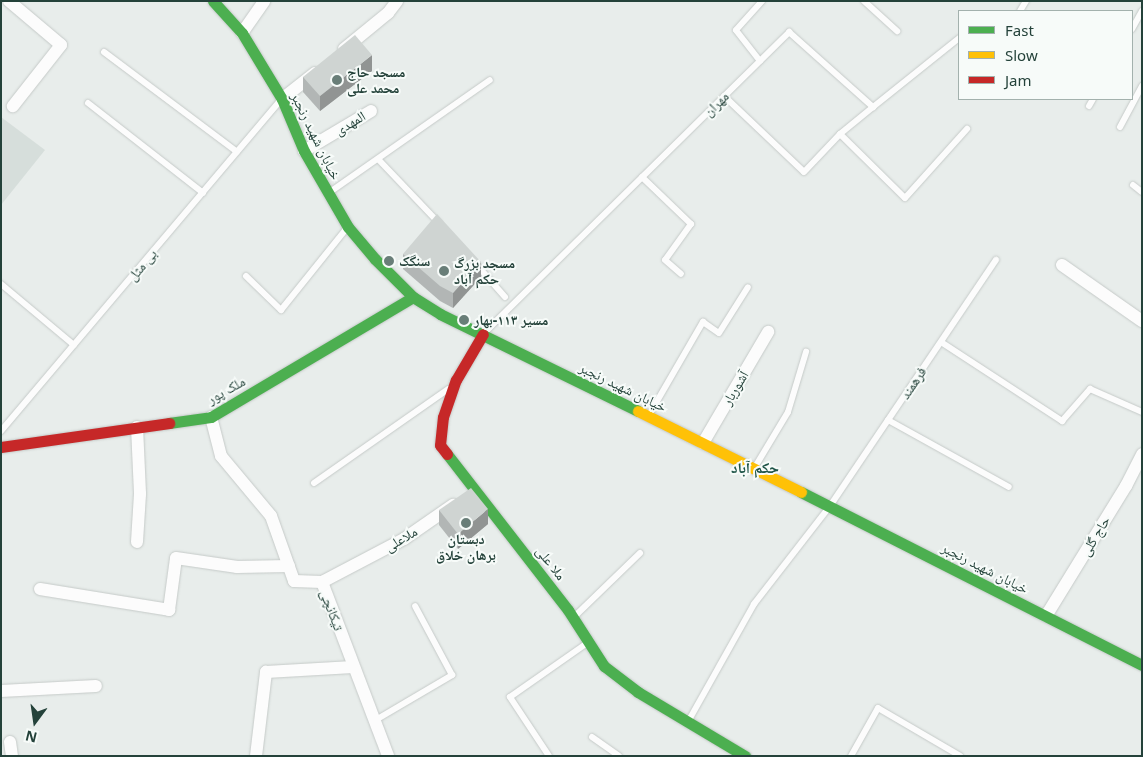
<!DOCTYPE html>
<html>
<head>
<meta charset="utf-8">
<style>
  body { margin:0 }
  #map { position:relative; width:1143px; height:757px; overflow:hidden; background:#e8edeb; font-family:"Noto Sans","Noto Naskh Arabic",sans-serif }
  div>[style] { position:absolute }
  .built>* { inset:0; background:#d6dedb }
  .roads { filter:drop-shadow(0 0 1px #c5cac8) drop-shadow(0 0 1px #c5cac8) }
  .lane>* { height:6px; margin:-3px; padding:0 3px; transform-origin:3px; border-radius:3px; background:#fcfcfc }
  .street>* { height:12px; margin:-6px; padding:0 6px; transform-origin:6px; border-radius:6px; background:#fcfcfc }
  .fast>* { height:11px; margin:-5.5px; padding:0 5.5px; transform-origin:5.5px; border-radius:5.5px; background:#4caf50 }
  .slow>* { height:11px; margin:-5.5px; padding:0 5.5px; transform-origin:5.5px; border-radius:5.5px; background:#ffc107 }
  .jam>* { height:11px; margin:-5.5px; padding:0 5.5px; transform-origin:5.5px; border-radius:5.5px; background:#c62828 }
  .wall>* { inset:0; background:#b2b6b5 }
  .shaded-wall>* { inset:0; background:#919493 }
  .building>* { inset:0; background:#cfd4d2 }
  .dots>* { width:14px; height:14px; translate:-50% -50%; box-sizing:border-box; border:2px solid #f7fbf9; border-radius:50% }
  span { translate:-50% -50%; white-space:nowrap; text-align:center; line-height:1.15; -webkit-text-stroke:4px #f7fbf9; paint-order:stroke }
  .poi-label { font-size:14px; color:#24423a; font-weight:700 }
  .left { translate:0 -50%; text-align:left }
  .street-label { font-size:14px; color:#24423a }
  .neighbourhood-label { font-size:15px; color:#1f5548; font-weight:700 }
  .frame { position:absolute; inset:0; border:2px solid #24423a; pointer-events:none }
  .legend { position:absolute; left:958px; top:10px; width:175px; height:90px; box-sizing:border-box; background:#f7fbf9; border:1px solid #a3b1ad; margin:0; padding:6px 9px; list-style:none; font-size:15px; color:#24423a }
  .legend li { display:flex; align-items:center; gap:10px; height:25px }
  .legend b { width:25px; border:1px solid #a3b1ad }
  .north { position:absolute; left:10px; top:697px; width:50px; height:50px; -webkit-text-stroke:4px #f7fbf9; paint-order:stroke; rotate:194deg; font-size:14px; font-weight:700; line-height:20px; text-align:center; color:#24423a }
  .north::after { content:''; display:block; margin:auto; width:18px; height:22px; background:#24423a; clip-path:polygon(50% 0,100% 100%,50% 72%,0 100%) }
</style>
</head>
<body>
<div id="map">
  <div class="built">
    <div style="clip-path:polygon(1px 117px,45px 150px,1px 205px)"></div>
  </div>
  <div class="roads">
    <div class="lane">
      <div style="left:864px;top:1px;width:45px;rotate:42.3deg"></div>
      <div style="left:1020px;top:11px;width:12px;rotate:-59deg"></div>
      <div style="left:1132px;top:29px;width:21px;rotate:-61deg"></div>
      <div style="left:104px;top:52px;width:166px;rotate:36.9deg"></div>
      <div style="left:760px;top:61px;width:39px;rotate:-128deg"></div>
      <div style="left:736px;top:30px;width:39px;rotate:-48deg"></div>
      <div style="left:724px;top:96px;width:110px;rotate:43.5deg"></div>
      <div style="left:804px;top:172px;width:52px;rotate:-46.5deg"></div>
      <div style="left:840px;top:134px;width:43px;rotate:-39.3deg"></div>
      <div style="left:88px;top:103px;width:146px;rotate:38deg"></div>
      <div style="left:1089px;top:106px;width:8px;rotate:-60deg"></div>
      <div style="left:1120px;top:127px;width:47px;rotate:-61.8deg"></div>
      <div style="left:840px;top:134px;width:91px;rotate:44.6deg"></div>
      <div style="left:905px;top:198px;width:93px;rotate:-48.1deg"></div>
      <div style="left:378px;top:159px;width:88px;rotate:46.4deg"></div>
      <div style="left:642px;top:177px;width:68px;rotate:43.8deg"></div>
      <div style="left:691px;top:224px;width:44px;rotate:125.8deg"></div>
      <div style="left:665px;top:260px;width:21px;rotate:41deg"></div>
      <div style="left:1133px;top:185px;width:11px;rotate:38deg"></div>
      <div style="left:330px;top:192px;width:195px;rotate:-35deg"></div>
      <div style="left:476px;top:264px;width:44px;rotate:48.7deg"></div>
      <div style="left:246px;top:276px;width:49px;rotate:44.2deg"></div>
      <div style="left:281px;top:310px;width:105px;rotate:-51.2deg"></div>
      <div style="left:1px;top:284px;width:95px;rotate:39.9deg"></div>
      <div style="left:484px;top:333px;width:429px;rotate:-44.6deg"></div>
      <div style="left:789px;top:32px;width:113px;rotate:41.8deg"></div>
      <div style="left:873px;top:107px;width:110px;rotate:-38.7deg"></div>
      <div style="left:941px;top:342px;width:145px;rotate:33.1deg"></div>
      <div style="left:1062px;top:421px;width:43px;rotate:-48.8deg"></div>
      <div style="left:1090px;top:389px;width:57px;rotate:23.9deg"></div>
      <div style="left:649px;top:415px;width:108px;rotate:-59.9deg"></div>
      <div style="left:703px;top:322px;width:19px;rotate:35deg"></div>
      <div style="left:719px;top:333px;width:54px;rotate:-57.8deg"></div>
      <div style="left:888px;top:420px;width:138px;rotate:29deg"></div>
      <div style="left:1px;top:431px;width:434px;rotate:-49.8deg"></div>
      <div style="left:755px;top:467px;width:64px;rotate:-59deg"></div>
      <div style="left:788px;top:412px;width:63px;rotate:-73.3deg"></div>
      <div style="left:314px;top:483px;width:164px;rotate:-35deg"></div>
      <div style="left:574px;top:617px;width:92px;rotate:-44.1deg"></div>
      <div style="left:689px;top:720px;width:133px;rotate:-60.7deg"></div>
      <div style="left:754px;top:604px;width:124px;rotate:-52.2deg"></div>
      <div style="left:830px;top:506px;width:297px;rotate:-56deg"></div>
      <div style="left:374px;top:721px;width:91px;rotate:-30.5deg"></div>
      <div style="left:452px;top:675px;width:78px;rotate:-118.2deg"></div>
      <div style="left:592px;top:737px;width:33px;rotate:35deg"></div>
      <div style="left:549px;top:756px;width:71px;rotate:-123.5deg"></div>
      <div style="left:510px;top:697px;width:94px;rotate:-35deg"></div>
      <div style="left:851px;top:756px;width:55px;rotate:-60.6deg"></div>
      <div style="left:878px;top:708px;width:95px;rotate:30.3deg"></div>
    </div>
    <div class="street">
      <div style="left:9px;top:1px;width:68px;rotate:40.2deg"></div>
      <div style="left:61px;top:45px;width:78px;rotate:128.2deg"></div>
      <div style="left:242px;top:33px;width:39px;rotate:-55deg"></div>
      <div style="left:344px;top:49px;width:57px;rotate:-39.3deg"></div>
      <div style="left:388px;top:13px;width:15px;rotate:-53deg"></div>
      <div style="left:282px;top:99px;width:42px;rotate:-38.2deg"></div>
      <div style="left:304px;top:151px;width:78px;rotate:-30.8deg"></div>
      <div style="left:1062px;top:265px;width:98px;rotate:35deg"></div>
      <div style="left:211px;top:417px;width:40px;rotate:75.6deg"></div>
      <div style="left:221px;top:456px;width:78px;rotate:50.2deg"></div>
      <div style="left:271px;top:516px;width:69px;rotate:70.5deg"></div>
      <div style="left:294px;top:581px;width:28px;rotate:2deg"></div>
      <div style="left:322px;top:582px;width:93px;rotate:-27.7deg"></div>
      <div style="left:404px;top:539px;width:60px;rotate:-34.8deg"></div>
      <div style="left:137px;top:427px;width:67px;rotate:87.4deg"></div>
      <div style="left:140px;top:494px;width:48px;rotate:93.6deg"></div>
      <div style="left:703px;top:443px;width:129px;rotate:-59.6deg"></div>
      <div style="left:322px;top:582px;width:186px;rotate:69.2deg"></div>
      <div style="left:40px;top:589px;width:131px;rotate:9.2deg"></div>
      <div style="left:169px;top:610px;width:52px;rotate:-82.3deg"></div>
      <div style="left:176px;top:558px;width:62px;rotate:8.4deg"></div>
      <div style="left:237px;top:567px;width:52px;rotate:-1.1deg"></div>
      <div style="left:1046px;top:616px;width:153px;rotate:-58.4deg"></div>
      <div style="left:1126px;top:486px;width:36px;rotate:-63deg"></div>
      <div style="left:1px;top:691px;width:95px;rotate:-3deg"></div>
      <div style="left:10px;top:742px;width:14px;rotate:82deg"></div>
      <div style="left:256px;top:756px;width:85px;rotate:-83.2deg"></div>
      <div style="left:266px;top:672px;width:87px;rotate:-3.3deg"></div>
    </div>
    <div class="fast">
      <div style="left:213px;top:1px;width:43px;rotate:47.8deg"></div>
      <div style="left:242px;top:33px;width:77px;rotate:58.8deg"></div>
      <div style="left:282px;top:99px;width:56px;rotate:67.1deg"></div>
      <div style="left:304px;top:151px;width:88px;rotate:59.9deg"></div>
      <div style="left:348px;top:227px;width:42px;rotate:49.8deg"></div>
      <div style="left:375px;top:259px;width:54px;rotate:45deg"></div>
      <div style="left:413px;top:297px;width:32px;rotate:32deg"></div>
      <div style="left:440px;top:314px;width:220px;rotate:26.1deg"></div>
      <div style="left:169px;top:423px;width:42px;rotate:-8.1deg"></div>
      <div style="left:211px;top:417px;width:235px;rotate:-30.7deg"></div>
      <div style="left:447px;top:454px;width:197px;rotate:52.2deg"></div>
      <div style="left:568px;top:610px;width:67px;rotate:57.3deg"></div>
      <div style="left:604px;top:666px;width:43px;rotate:37.4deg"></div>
      <div style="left:638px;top:692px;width:125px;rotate:30.9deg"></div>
      <div style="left:801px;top:492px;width:382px;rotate:26.9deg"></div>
    </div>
    <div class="slow">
      <div style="left:638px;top:411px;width:182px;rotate:26.4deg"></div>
    </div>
    <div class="jam">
      <div style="left:1px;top:447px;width:170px;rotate:-8.1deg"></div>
      <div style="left:447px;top:454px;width:11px;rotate:-128deg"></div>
      <div style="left:440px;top:445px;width:28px;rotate:-84deg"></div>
      <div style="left:443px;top:417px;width:39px;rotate:-71deg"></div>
      <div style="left:456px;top:380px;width:53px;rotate:-59.6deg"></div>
    </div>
  </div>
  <div class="wall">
    <div style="clip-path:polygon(372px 71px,320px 111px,303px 92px,303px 77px)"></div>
    <div style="clip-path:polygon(403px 254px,481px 277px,453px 308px,440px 301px,403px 269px)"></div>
    <div style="clip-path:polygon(439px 510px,488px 524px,458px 549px,439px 525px)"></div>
  </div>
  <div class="shaded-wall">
    <div style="clip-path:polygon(372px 55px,372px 71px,320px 111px,320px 96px)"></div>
    <div style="clip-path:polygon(481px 262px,481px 277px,453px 308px,453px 293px)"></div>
    <div style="clip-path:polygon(488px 509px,488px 524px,458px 549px,458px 534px)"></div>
  </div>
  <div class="building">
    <div style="clip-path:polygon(355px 35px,372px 55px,320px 96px,303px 77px)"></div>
    <div style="clip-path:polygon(437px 214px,481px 262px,453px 293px,440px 286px,403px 254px)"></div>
    <div style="clip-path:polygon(471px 488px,488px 509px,458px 534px,439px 510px)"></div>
  </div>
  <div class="dots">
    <div style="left:337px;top:80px;background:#697e78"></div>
    <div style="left:389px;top:261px;background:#697e78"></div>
    <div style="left:444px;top:271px;background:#697e78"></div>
    <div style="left:464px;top:320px;background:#697e78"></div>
    <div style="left:466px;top:523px;background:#697e78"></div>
  </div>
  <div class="poi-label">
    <span class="left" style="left:347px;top:80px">مسجد حاج<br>محمد علی</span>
    <span class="left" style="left:399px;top:261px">سنگک</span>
    <span class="left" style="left:454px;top:271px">مسجد بزرگ<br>حکم آباد</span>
    <span class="left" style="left:474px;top:320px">مسیر ۱۱۳-بهار</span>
    <span style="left:466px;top:547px">دبستان<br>برهان خلاق</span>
  </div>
  <div class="street-label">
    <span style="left:716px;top:104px;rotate:-45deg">مهران</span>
    <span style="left:350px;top:123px;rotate:-31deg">المهدی</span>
    <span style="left:316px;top:136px;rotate:64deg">خیابان شهید رنجبر</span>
    <span style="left:142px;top:265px;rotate:-50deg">بی مثل</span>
    <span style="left:913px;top:383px;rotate:-56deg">فرهمند</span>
    <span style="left:623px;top:387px;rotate:26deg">خیابان شهید رنجبر</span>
    <span style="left:735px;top:388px;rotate:-59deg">آشوربار</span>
    <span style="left:226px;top:390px;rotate:-29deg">ملک پور</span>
    <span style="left:1095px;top:536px;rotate:-59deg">حاج گلی</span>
    <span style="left:401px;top:539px;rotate:-31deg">ملاعلی</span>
    <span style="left:551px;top:563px;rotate:52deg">ملا علی</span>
    <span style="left:985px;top:568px;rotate:27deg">خیابان شهید رنجبر</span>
    <span style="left:332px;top:610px;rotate:69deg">تیکانچی</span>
  </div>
  <div class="neighbourhood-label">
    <span style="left:755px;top:468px">حکم آباد</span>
  </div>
  <div class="frame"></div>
  <ul class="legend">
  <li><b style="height:6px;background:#4caf50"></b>Fast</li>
  <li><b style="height:6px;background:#ffc107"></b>Slow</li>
  <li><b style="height:6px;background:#c62828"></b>Jam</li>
  </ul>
  <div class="north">N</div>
</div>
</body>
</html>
